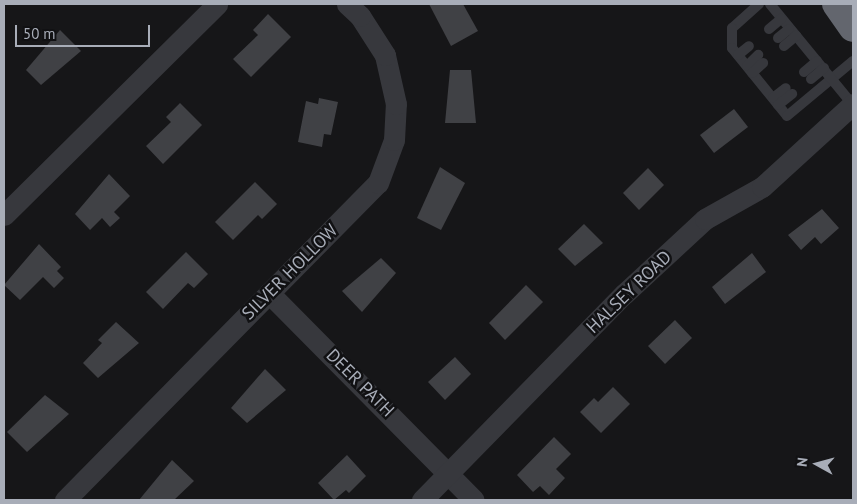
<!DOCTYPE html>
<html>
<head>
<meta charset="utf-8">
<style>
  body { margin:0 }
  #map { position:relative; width:857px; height:504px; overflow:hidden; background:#161618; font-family:"PT Sans",sans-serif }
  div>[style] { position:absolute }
  .building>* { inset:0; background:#404145 }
  .lane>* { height:10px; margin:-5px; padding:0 5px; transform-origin:5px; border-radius:5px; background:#37383d }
  .street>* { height:21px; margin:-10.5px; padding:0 10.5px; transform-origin:10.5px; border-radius:10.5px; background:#37383d }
  .highway>* { height:28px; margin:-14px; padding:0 14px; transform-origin:14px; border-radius:14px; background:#63666e }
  span { translate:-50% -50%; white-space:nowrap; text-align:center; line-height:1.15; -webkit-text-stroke:5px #111113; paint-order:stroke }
  .street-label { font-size:18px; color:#a8adb8 }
  .frame { position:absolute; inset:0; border:5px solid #a8adb8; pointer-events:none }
  .north { position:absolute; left:792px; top:439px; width:50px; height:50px; -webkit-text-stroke:4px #111113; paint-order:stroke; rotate:277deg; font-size:14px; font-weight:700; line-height:20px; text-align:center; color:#a8adb8 }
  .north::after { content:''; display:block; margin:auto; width:18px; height:22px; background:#a8adb8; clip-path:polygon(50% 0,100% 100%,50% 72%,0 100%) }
  .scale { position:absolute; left:15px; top:25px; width:135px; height:22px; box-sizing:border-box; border:2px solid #a8adb8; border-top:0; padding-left:6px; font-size:15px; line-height:18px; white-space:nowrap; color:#a8adb8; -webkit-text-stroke:4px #111113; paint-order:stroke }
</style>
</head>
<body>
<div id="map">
  <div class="building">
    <div style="clip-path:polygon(429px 4px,463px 4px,478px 31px,451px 46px)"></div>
    <div style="clip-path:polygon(268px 14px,291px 37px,251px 77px,233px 59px,258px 35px,253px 30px)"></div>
    <div style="clip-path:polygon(60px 30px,81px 51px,41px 85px,26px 70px)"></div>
    <div style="clip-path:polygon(450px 70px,471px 70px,476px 123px,445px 123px)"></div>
    <div style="clip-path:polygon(319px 98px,338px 102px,331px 135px,324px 134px,322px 147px,298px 142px,306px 101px,318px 104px)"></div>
    <div style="clip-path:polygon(180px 103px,202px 125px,163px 164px,146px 146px,171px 122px,166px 117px)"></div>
    <div style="clip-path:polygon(734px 109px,748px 127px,714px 153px,700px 135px)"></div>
    <div style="clip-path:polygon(440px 167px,465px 183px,441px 230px,417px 218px)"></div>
    <div style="clip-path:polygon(648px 168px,664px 185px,639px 210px,623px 193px)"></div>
    <div style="clip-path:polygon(109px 174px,130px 196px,114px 212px,120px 218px,110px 227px,102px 218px,90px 230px,75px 214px)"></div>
    <div style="clip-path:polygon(255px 182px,277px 204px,262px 219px,258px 215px,233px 240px,215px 222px)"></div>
    <div style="clip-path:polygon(822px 209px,839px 228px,821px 244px,815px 237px,801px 250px,788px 235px)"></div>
    <div style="clip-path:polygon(584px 224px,603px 243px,575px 266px,558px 249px)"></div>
    <div style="clip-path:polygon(39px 244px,61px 267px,57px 271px,64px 278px,54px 288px,43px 277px,20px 300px,4px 285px)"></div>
    <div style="clip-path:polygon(186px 252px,208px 274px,194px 288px,188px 283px,163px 309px,146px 292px)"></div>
    <div style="clip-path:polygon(752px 253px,766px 272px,725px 304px,712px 287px)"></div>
    <div style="clip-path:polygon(381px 258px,396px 273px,362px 312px,342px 291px)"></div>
    <div style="clip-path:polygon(526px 285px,543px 302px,505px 340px,489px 323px)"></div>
    <div style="clip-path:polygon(675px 320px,692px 338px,665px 364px,648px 346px)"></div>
    <div style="clip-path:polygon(116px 322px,139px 343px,98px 378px,83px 363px,102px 343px,98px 340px)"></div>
    <div style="clip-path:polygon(455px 357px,471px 374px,445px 400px,428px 382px)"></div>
    <div style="clip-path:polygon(265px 369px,286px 390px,247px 423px,231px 408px)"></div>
    <div style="clip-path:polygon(613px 387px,630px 404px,601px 433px,580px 412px,594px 398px,598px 402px)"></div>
    <div style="clip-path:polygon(45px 395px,69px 414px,27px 452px,7px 432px)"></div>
    <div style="clip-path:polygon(554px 437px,571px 454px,556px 469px,565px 478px,549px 495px,540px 486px,533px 492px,517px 475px)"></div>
    <div style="clip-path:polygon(347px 455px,366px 476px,349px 493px,346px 490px,334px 500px,318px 483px)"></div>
    <div style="clip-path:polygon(172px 460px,194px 481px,174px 500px,139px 500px)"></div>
  </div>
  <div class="lane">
    <div style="left:759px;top:4px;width:36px;rotate:138deg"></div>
    <div style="left:732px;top:28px;width:20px;rotate:90deg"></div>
    <div style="left:732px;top:48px;width:87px;rotate:51deg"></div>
    <div style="left:787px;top:116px;width:86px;rotate:-39.8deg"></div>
    <div style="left:770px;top:4px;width:131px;rotate:50.6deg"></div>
    <div style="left:769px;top:29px;width:16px;rotate:-40deg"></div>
    <div style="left:778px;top:38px;width:14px;rotate:-39deg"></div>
    <div style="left:784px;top:46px;width:16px;rotate:-40deg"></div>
    <div style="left:738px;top:55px;width:14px;rotate:-39deg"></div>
    <div style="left:747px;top:66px;width:16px;rotate:-45deg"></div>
    <div style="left:804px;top:72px;width:17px;rotate:-40deg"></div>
    <div style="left:752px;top:73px;width:15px;rotate:-42deg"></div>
    <div style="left:811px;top:79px;width:17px;rotate:-40deg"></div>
    <div style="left:773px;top:98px;width:16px;rotate:-38deg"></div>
    <div style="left:778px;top:105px;width:18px;rotate:-38deg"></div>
  </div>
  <div class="street">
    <div style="left:4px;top:215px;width:300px;rotate:-44.7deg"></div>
    <div style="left:269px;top:293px;width:291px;rotate:45.3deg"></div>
    <div style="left:65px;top:500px;width:445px;rotate:-45.4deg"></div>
    <div style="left:378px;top:183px;width:46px;rotate:-69.6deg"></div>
    <div style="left:394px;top:140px;width:36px;rotate:-87deg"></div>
    <div style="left:396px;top:104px;width:50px;rotate:-102.7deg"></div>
    <div style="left:385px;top:55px;width:46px;rotate:-122.7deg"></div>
    <div style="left:360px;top:16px;width:18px;rotate:-137deg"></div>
    <div style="left:422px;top:500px;width:289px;rotate:-45.6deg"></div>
    <div style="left:624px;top:294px;width:110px;rotate:-42.8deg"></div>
    <div style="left:705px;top:219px;width:65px;rotate:-29.3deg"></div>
    <div style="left:762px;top:187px;width:123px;rotate:-42.4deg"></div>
  </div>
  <div class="highway">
    <div style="left:836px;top:4px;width:29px;rotate:55deg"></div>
  </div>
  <div class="street-label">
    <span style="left:290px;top:272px;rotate:-45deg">SILVER HOLLOW</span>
    <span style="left:629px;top:292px;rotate:-44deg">HALSEY ROAD</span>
    <span style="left:360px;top:383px;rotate:45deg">DEER PATH</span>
  </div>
  <div class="frame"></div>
  <div class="north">N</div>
  <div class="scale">50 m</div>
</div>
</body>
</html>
